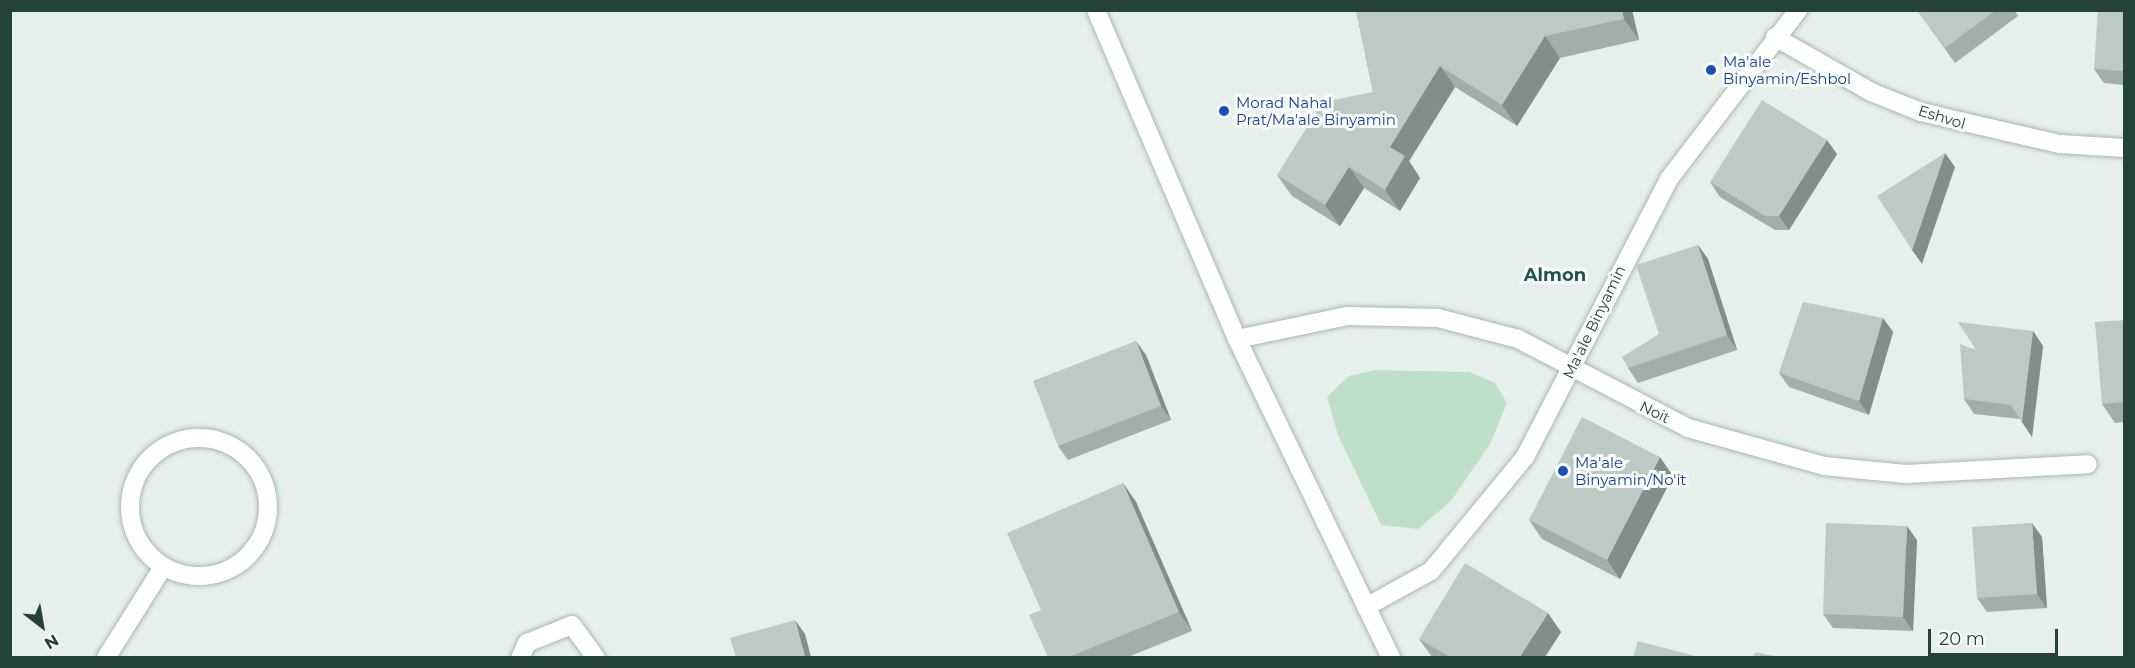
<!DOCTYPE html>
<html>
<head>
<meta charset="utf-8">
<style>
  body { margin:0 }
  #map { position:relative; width:2135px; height:668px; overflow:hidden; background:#e6efeb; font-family:Montserrat,sans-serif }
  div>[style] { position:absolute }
  .green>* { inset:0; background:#bfe0c8 }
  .roads { filter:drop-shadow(0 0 2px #a8b8b2) drop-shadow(0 0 2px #a8b8b2) }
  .minor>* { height:18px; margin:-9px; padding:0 9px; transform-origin:9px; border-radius:9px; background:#fff }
  .minor>.ring { margin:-9px; padding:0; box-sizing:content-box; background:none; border:18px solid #fff; border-radius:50% }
  .wall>* { inset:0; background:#a1aea9 }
  .shaded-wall>* { inset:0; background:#838d89 }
  .building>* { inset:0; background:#bbcac4 }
  .dots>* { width:16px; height:16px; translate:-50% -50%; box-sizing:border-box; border:3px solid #f7fbf9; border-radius:50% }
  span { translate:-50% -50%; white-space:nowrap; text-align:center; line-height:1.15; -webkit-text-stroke:6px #f7fbf9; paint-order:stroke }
  .transit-label { font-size:15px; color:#164399 }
  .left { translate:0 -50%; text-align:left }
  .street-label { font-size:15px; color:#24423a }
  .quarter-label { font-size:18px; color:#1f5548; font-weight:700 }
  .frame { position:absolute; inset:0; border:12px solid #24423a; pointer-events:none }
  .north { position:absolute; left:12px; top:596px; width:60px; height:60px; -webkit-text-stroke:4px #f7fbf9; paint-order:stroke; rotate:149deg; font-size:16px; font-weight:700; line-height:24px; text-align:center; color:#24423a }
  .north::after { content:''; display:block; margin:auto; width:21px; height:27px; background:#24423a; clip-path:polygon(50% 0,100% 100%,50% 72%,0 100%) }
  .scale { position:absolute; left:1928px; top:629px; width:130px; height:27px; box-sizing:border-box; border:3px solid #24423a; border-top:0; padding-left:8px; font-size:18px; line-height:21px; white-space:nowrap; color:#24423a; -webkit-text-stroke:4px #f7fbf9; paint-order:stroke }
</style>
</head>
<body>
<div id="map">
  <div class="green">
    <div style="clip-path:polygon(1376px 370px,1470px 372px,1495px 383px,1507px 403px,1490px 444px,1451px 501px,1418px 529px,1381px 525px,1338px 435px,1327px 397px,1349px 376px)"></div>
  </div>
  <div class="roads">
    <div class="minor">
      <div style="left:1096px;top:10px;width:358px;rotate:66.8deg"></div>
      <div style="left:1237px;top:339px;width:354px;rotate:64.2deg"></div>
      <div style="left:1775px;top:37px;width:111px;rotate:29.8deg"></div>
      <div style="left:1871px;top:92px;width:54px;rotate:21.8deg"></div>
      <div style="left:1921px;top:112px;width:143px;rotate:13deg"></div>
      <div style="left:2060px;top:144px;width:64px;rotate:3.6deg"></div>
      <div style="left:1237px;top:339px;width:112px;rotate:-11.8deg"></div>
      <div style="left:1347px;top:316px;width:91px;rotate:1.3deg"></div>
      <div style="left:1438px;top:318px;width:83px;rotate:14.7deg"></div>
      <div style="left:1518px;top:339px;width:192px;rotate:27.6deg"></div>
      <div style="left:1688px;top:428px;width:141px;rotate:15.6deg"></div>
      <div style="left:1824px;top:466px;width:82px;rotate:5.6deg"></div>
      <div style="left:1906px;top:474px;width:182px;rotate:-3.1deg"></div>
      <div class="ring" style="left:130px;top:438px;width:120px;height:120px"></div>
      <div style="left:1366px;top:607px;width:74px;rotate:-29deg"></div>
      <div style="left:1431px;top:571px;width:148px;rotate:-50.5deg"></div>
      <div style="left:1525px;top:457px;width:313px;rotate:-62.6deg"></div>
      <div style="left:1669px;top:179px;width:213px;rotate:-52.6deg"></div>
      <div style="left:106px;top:658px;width:107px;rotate:-57.9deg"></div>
      <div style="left:520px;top:658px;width:17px;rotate:-65deg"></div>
      <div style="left:527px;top:643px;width:48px;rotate:-21.8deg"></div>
      <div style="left:572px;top:625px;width:41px;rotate:54deg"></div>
    </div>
  </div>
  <div class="wall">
    <div style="clip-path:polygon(1356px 10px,1632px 10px,1639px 40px,1560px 58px,1517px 126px,1455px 87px,1409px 161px,1420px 178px,1400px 211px,1364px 188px,1340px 226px,1292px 196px,1277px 175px,1373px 92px)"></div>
    <div style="clip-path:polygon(1917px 10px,2016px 10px,2015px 11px,2018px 16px,1955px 63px)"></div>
    <div style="clip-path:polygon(2124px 10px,2124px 85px,2104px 83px,2094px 69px)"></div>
    <div style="clip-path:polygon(1837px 154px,1789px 230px,1775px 230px,1720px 197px,1710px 182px)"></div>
    <div style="clip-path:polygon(1698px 245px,1708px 259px,1737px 350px,1638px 383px,1628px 368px,1659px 334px)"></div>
    <div style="clip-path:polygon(1883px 318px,1893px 332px,1869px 415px,1789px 387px,1779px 373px)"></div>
    <div style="clip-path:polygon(2124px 320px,2124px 422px,2115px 423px,2102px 404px)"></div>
    <div style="clip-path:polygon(2033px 331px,2043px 346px,2032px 437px,2020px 419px,1974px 414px,1964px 399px,1976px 350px)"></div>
    <div style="clip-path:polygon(1146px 355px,1171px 420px,1068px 460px,1058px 446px)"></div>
    <div style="clip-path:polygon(1673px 476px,1620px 579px,1542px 539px,1529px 520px)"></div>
    <div style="clip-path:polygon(1123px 483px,1136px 502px,1192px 631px,1128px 657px,1048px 657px,1041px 610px)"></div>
    <div style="clip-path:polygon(2042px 537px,2047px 608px,1987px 612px,1977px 598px)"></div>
    <div style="clip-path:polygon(1917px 540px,1913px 631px,1833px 628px,1823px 614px)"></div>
    <div style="clip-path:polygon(1561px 632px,1545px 657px,1432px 657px,1419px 639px)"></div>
  </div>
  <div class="shaded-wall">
    <div style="clip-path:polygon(1622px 10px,1632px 10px,1639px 40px,1624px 19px)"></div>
    <div style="clip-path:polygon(1545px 36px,1560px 58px,1517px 126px,1502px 105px)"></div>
    <div style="clip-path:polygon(1440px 66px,1455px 87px,1409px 161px,1420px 178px,1400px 211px,1385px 190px,1390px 147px)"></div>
    <div style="clip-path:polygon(1827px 140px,1837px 154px,1789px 230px,1779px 216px)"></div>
    <div style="clip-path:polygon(1945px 153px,1955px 167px,1922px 264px,1912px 250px)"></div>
    <div style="clip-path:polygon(1349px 167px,1364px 188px,1340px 226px,1325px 205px)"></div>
    <div style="clip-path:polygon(1698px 245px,1708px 259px,1737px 350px,1727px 335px)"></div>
    <div style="clip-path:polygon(1883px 318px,1893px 332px,1869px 415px,1859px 401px)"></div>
    <div style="clip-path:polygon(2033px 331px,2043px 346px,2032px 437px,2022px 422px)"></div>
    <div style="clip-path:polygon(1136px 341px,1146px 355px,1171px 420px,1161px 406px)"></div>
    <div style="clip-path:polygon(1660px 457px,1673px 476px,1620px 579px,1607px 560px)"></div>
    <div style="clip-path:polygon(1123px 483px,1136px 502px,1192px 631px,1179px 612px)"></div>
    <div style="clip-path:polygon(2032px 523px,2042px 537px,2047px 608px,2037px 594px)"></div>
    <div style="clip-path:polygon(1907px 526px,1917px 540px,1913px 631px,1903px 617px)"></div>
    <div style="clip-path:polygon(1548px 613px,1561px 632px,1545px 657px,1520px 657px)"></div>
    <div style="clip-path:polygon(795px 620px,805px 634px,811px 657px,805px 657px)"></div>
  </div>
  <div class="building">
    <div style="clip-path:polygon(1356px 10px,1622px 10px,1624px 19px,1545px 36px,1502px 105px,1440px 66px,1390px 147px,1405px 156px,1385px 190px,1349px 167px,1325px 205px,1277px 175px,1323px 102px,1373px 92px)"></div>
    <div style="clip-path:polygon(1917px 10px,1996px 10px,1945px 48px)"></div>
    <div style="clip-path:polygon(2098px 10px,2124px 10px,2124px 71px,2094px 69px)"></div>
    <div style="clip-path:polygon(1762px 100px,1827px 140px,1779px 216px,1765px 216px,1710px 182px)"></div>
    <div style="clip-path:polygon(1945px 153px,1912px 250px,1877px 196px)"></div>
    <div style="clip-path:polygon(1698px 245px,1727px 335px,1628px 368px,1622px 357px,1659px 334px,1636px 265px)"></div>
    <div style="clip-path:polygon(1803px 302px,1883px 318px,1859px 401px,1779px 373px)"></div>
    <div style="clip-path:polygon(2124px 320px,2124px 402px,2102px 404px,2095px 322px)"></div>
    <div style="clip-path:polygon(1958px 322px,2033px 331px,2022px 422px,2011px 405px,1964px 399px,1960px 344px,1976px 350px)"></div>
    <div style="clip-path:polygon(1136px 341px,1161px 406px,1058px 446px,1033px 381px)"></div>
    <div style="clip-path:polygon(1582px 417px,1660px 457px,1607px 560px,1529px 520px)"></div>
    <div style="clip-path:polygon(1123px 483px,1179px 612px,1069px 657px,1048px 657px,1029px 615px,1041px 610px,1007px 533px)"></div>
    <div style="clip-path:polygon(1826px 523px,1907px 526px,1903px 617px,1823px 614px)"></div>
    <div style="clip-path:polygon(2032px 523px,2037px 594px,1977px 598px,1972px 527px)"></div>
    <div style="clip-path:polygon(1465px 563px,1548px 613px,1520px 657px,1450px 657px,1419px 639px)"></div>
    <div style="clip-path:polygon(795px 620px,805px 657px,736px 657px,730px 638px)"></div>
    <div style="clip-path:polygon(1638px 641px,1699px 657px,1633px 657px)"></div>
    <div style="clip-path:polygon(1755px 652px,1779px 657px,1753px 657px)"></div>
  </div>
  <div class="dots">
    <div style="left:1711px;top:70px;background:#1a4fb4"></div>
    <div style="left:1224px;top:111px;background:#1a4fb4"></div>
    <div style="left:1563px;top:471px;background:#1a4fb4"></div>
  </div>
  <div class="transit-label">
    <span class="left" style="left:1723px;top:70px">Ma'ale<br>Binyamin/Eshbol</span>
    <span class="left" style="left:1236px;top:111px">Morad Nahal<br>Prat/Ma'ale Binyamin</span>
    <span class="left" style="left:1575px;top:471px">Ma'ale<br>Binyamin/No'it</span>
  </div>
  <div class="street-label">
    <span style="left:1942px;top:117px;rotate:17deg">Eshvol</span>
    <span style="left:1594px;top:322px;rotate:-64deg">Ma'ale Binyamin</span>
    <span style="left:1655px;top:412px;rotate:26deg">Noit</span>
  </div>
  <div class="quarter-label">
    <span style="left:1555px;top:275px">Almon</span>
  </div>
  <div class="frame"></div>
  <div class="north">N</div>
  <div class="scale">20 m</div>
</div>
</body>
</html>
